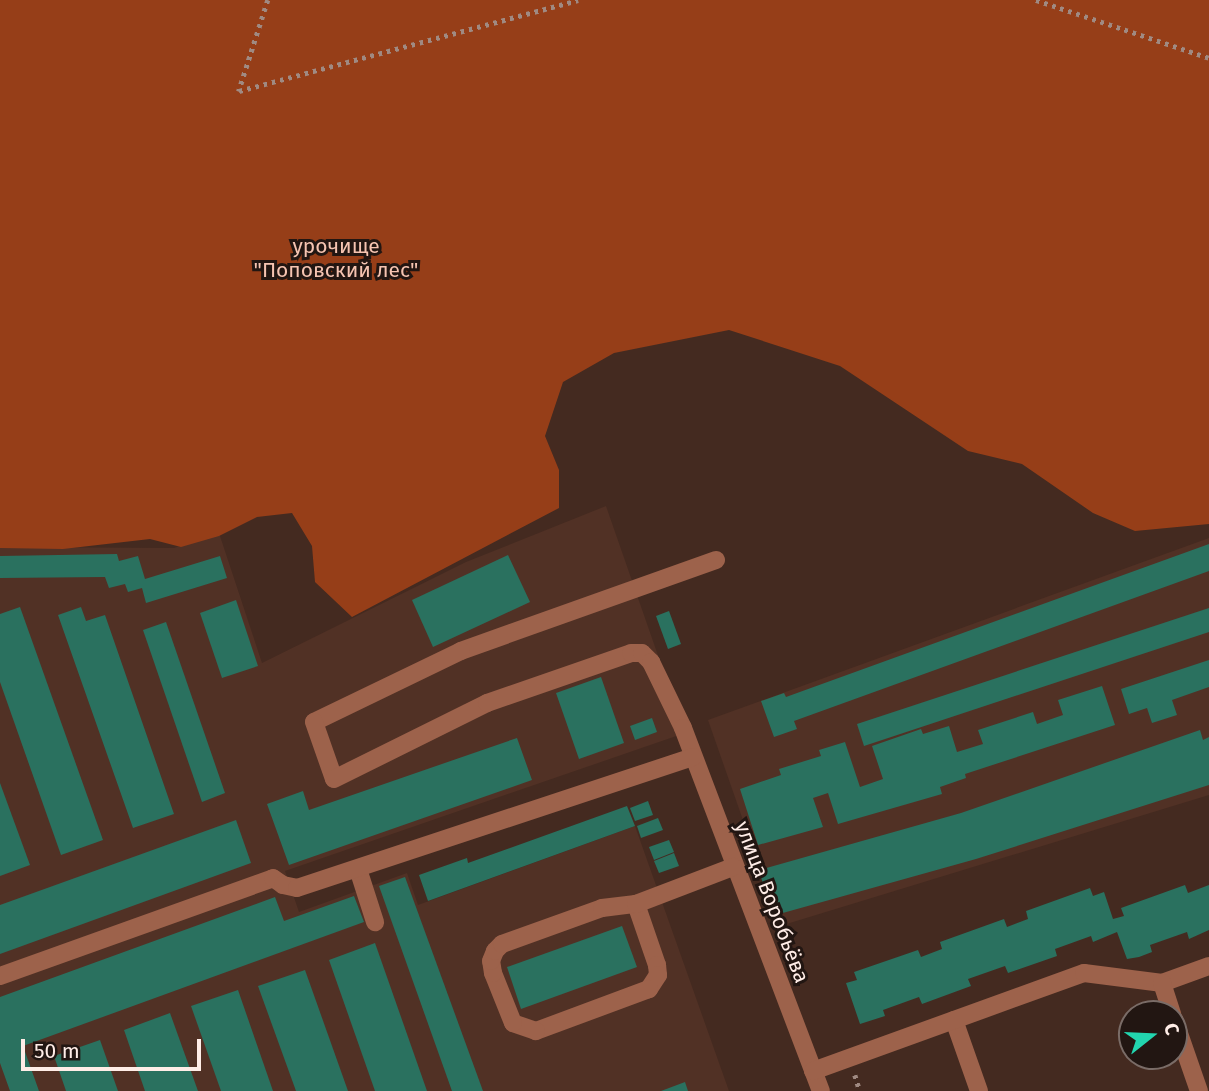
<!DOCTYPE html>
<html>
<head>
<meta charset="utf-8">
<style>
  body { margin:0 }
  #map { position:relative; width:1209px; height:1091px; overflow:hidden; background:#442a20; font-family:"Fira Sans",sans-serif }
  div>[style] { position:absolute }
  .built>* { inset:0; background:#513125 }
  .forest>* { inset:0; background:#963e18 }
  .building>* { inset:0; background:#2a715f }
  .path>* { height:4.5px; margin-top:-2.25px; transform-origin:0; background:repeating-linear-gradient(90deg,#a08a82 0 3.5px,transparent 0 8.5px) }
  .minor>* { height:18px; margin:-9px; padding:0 9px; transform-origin:9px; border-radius:9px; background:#9d624b }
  span { translate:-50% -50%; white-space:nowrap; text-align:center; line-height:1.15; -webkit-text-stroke:6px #221612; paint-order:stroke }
  .park-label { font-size:21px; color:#f6c4b1 }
  .street-label { font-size:21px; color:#ffede7 }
  .north { position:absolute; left:1118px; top:1000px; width:70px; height:70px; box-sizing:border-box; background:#221612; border:2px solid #7a6c67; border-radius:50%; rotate:72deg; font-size:19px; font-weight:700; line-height:28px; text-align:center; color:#ffede7 }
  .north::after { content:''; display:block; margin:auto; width:24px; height:32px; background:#22d5af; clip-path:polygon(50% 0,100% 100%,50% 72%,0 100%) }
  .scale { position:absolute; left:21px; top:1039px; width:180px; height:32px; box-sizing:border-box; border:4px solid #ffede7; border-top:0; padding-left:9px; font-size:21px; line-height:24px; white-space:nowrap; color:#ffede7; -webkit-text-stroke:5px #221612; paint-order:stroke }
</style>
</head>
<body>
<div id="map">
  <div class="built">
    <div style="clip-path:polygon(606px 506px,685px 733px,285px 871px,299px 912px,407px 873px,418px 905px,635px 826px,729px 1091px,0 1091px,0 547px,174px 548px,219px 533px,262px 663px,466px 562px)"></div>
    <div style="clip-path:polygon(1209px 538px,1209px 795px,780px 926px,708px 720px)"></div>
  </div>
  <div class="forest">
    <div style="clip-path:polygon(0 0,1209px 0,1209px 524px,1135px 531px,1093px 513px,1022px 464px,968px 451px,840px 366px,729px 330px,614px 353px,563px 382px,545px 436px,559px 470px,559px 508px,352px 617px,315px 582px,312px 546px,292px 513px,257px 517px,219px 536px,181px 547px,150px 539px,63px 549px,0 548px)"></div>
  </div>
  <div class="building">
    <div style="clip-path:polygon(1209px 544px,1209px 571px,794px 721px,797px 729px,774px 737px,761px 701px,784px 693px,786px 697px)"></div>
    <div style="clip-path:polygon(117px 554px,119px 561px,138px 556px,145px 579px,220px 556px,227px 578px,146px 603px,142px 588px,128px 592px,125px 584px,109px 588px,105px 577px,0 578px,0 556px)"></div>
    <div style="clip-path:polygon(508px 555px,530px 602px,433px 647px,412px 600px)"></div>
    <div style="clip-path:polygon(236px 600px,258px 666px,222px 678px,200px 613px)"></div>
    <div style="clip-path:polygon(20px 607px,103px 840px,61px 855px,0 682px,0 614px)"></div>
    <div style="clip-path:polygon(81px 607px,86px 621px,105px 615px,174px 814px,133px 828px,58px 615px)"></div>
    <div style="clip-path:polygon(1209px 608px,1209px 632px,864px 746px,857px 724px)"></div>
    <div style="clip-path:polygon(669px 611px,681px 644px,668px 649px,656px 616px)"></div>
    <div style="clip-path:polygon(166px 622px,225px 793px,202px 802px,143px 630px)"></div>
    <div style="clip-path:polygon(1209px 660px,1209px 687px,1172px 700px,1177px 715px,1152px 723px,1147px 708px,1129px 714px,1121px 689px)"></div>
    <div style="clip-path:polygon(601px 677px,624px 743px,579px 759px,556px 693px)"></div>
    <div style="clip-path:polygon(1102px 686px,1115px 725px,965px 774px,966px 778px,940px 787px,942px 794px,838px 824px,828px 793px,813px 798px,823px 827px,758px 845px,740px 789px,781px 775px,779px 769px,821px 756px,819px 750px,845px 742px,860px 787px,883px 779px,872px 746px,921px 729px,923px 734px,949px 726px,957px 752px,983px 744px,978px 730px,1033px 712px,1037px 724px,1063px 715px,1058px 700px)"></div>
    <div style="clip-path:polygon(652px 718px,657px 732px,635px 740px,630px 726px)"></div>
    <div style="clip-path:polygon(1200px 730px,1203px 740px,1209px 737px,1209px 785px,976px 859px,772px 916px,759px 870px,961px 813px)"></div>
    <div style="clip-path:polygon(517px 738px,532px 780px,289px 865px,267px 804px,303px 791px,309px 810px)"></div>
    <div style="clip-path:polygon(0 783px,30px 865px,0 876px)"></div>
    <div style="clip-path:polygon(648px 801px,653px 815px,635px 821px,630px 808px)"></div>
    <div style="clip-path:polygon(627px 806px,635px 826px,428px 901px,419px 875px,467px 858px,468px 863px)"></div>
    <div style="clip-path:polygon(658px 818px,663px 830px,641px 838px,637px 826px)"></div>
    <div style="clip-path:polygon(236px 820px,251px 863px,0 954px,0 905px)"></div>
    <div style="clip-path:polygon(669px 840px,674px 852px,654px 860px,649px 847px)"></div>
    <div style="clip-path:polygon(674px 853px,679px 866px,659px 873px,654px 861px)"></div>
    <div style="clip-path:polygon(405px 877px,483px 1091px,452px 1091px,379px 886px)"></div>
    <div style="clip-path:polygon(1185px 885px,1188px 893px,1209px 885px,1209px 930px,1189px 939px,1187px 932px,1150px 945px,1152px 952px,1139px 957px,1127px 959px,1117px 932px,1093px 942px,1091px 936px,1055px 949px,1057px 956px,1008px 973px,1005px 966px,968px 979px,971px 986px,922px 1004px,919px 997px,883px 1010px,885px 1016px,860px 1024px,846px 983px,857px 980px,854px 972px,918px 950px,921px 957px,942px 949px,940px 942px,1004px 919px,1007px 927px,1028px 919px,1026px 911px,1090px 888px,1093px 896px,1104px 892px,1113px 919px,1124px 916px,1121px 908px)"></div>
    <div style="clip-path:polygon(354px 896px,364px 922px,23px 1046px,39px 1091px,10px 1091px,0 1063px,0 997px,275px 897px,284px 921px)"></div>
    <div style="clip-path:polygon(622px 926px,637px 967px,521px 1009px,507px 967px)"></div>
    <div style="clip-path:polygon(375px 943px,427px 1091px,375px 1091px,329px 960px)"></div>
    <div style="clip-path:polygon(305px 970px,348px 1091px,296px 1091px,258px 986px)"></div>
    <div style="clip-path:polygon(238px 990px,273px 1091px,221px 1091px,191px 1006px)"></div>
    <div style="clip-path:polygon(170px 1013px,198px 1091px,145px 1091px,124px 1030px)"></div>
    <div style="clip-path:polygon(100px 1040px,118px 1091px,66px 1091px,54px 1056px)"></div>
    <div style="clip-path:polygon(685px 1082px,688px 1091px,661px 1091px)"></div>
  </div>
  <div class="path">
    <div style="left:268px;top:0;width:96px;rotate:107.7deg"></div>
    <div style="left:239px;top:91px;width:351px;rotate:-15deg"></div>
    <div style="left:1036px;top:0;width:182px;rotate:18.5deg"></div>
    <div style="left:855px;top:1075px;width:17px;rotate:73deg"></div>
  </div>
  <div class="minor">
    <div style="left:716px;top:560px;width:271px;rotate:160.4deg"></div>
    <div style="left:461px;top:651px;width:163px;rotate:154.2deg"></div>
    <div style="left:314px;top:722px;width:60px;rotate:70.7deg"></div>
    <div style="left:334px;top:779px;width:171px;rotate:-26.4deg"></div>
    <div style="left:487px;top:703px;width:152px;rotate:-19.1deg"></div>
    <div style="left:631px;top:653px;width:11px"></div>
    <div style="left:642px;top:653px;width:13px;rotate:45deg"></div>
    <div style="left:651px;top:662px;width:73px;rotate:64.1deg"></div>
    <div style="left:683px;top:728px;width:388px;rotate:69.2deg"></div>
    <div style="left:358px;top:869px;width:56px;rotate:72.2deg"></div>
    <div style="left:636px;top:904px;width:65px;rotate:71deg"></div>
    <div style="left:657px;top:965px;width:10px;rotate:84deg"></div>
    <div style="left:658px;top:975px;width:17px;rotate:123deg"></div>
    <div style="left:649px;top:989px;width:121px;rotate:159.6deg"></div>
    <div style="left:536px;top:1031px;width:24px;rotate:-161deg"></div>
    <div style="left:513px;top:1023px;width:54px;rotate:-111.8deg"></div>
    <div style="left:493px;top:973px;width:12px;rotate:-99deg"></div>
    <div style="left:491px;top:961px;width:11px;rotate:-68deg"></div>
    <div style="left:495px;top:951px;width:10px;rotate:-45deg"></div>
    <div style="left:502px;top:944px;width:106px;rotate:-19.8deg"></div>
    <div style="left:602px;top:908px;width:34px;rotate:-7deg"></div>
    <div style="left:636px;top:904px;width:104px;rotate:-20.9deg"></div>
    <div style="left:0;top:976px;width:290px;rotate:-19.7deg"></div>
    <div style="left:273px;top:878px;width:12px;rotate:35deg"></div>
    <div style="left:283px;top:885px;width:14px;rotate:12deg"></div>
    <div style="left:297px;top:888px;width:417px;rotate:-18.3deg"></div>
    <div style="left:1162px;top:983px;width:50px;rotate:-19.9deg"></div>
    <div style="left:1174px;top:1019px;width:76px;rotate:70.9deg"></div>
    <div style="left:954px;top:1020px;width:75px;rotate:70.6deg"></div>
    <div style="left:813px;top:1071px;width:288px;rotate:-19.9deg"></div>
    <div style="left:1084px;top:973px;width:79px;rotate:7.3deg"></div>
    <div style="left:1162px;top:983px;width:33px;rotate:72deg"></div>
  </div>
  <div class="park-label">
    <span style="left:336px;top:258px">урочище<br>"Поповский лес"</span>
  </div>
  <div class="street-label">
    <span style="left:772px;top:902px;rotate:69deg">улица Воробьёва</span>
  </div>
  <div class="north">С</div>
  <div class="scale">50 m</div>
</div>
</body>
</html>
